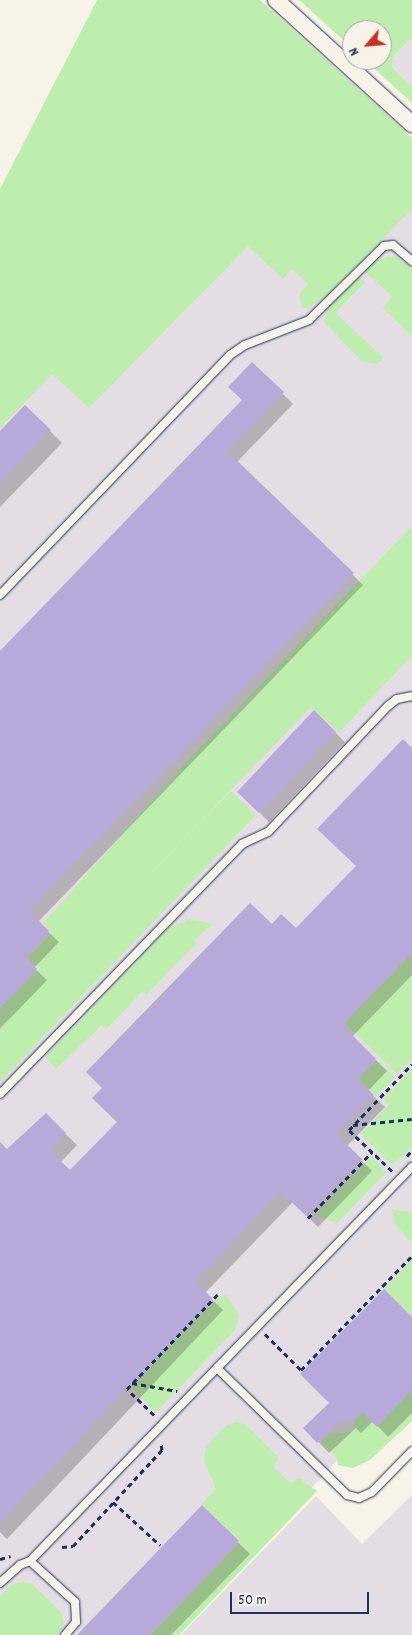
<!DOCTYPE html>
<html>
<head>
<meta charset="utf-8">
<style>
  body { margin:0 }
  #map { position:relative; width:412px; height:1635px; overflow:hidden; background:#f7f3e8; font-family:Dekko,sans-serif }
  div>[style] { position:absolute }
  .built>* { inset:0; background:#e4dde4 }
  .green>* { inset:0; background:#beeead }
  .shadow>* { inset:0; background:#0003 }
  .building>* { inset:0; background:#b7a9d9 }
  .path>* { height:3px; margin-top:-1.5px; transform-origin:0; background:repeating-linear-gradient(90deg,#1b2f5e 0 5px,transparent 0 9px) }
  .roads { filter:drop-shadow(0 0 1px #1b2f5e) drop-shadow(0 0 1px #1b2f5e) }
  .lane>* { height:8px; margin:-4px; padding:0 4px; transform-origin:4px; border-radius:4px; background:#f7f3e8 }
  .street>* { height:16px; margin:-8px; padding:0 8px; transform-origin:8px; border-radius:8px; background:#f7f3e8 }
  span { translate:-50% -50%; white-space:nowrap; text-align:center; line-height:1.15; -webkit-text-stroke:5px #f7f3e8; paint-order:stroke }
  .north { position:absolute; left:342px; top:20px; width:50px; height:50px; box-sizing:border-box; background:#f7f3e8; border:1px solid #9fa5b1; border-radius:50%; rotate:243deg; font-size:14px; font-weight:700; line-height:20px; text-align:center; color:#1b2f5e }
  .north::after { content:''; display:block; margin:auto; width:18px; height:22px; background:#c8321e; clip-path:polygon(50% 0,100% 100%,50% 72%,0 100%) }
  .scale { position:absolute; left:230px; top:1592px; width:139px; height:22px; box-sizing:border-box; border:2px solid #1b2f5e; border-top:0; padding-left:6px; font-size:15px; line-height:18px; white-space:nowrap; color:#1b2f5e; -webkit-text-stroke:4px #f7f3e8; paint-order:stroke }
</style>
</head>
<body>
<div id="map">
  <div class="built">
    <div style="clip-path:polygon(412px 38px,412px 87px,392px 67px,394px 56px)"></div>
    <div style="clip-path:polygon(412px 153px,412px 597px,0 1026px,0 193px)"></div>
    <div style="clip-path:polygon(412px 600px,412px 1407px,354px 1442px,177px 1635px,0 1635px,0 1029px)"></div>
    <div style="clip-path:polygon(412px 1495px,412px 1635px,181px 1635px,316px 1496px,362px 1544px)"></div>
  </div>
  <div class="green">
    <div style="clip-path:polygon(97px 0,260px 0,412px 138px,412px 209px,328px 295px,309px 308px,302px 308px,300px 300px,300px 293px,308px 284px,292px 269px,283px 279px,248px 246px,89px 408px,52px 374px,0 428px,0 189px)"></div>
    <div style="clip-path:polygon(299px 0,412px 0,412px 38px,394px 56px,392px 67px,412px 87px,412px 103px,365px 60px,382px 60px,382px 30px,352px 30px,352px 48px)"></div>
    <div style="clip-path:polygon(388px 256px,396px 257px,412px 269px,412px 336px,383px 308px,392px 296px,364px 271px,374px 261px)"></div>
    <div style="clip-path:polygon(359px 276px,365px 282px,335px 313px,384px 358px,376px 364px,362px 361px,324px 322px,327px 310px)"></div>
    <div style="clip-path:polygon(412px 526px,412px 656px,339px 732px,311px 707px,112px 913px,231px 791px,256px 815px,0 1082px,0 1029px,24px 1003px,0 1028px,0 1008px,39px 969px,28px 958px,52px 933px,43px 923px,194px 754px)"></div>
    <div style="clip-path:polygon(190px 919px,213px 924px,194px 940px,197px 943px,146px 995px,142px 992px,106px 1029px,102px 1025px,56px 1069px,46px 1058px,47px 1055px,169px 928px)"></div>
    <div style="clip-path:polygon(411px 955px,412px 1059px,397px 1074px,345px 1023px)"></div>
    <div style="clip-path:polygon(377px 1060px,395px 1077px,376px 1096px,359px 1079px)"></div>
    <div style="clip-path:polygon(412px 1069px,412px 1147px,392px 1165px,361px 1134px,389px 1105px,383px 1099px)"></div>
    <div style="clip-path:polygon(372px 1156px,386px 1173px,337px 1223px,315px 1215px)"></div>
    <div style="clip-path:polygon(392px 1209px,412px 1213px,412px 1243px,394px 1223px)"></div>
    <div style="clip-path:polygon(412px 1259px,412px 1316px,384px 1289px)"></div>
    <div style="clip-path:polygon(226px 1295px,239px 1315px,235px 1330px,156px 1412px,131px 1388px,220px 1296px)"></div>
    <div style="clip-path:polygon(412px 1362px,412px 1421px,370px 1460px,353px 1468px,338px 1465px,337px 1458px,321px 1442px,329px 1434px,353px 1432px,355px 1420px)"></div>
    <div style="clip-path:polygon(237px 1422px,246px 1425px,279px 1458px,273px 1466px,290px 1483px,299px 1478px,317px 1491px,179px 1635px,151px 1635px,241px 1542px,202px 1504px,216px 1488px,204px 1461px,206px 1446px,227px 1425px)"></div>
    <div style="clip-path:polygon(22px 1582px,32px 1584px,61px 1612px,64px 1622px,58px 1635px,0 1635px,0 1596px,12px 1584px)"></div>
  </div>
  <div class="shadow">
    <div style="clip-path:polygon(253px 364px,293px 404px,237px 462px,363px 585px,38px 922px,59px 942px,34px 968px,47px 980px,0 1029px,0 653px,243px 400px)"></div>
    <div style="clip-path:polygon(25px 406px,62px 443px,0 507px,0 433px)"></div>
    <div style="clip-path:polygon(314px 712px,345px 742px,269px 822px,239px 792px)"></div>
    <div style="clip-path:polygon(412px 750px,412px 975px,352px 1037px,387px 1071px,368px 1091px,385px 1107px,347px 1146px,372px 1171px,318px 1227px,293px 1202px,205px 1293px,223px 1310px,7px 1539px,0 1532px,0 1144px,7px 1151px,46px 1115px,77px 1145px,60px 1163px,70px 1172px,119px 1122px,272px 926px,296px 930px,357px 866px)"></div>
    <div style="clip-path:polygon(412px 1319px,412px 1413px,388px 1437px,373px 1421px,361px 1433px,356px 1428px,329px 1453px,305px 1428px)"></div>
    <div style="clip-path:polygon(202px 1507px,250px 1554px,171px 1635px,89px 1635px)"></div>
  </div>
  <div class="building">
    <div style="clip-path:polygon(252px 362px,284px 392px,227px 451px,354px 573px,29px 911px,49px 931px,24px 957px,37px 969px,0 1008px,0 651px,242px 400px,228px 387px)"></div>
    <div style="clip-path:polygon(25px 405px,51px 430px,0 483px,0 431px)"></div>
    <div style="clip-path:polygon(314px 710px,336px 732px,259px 813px,237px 792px)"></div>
    <div style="clip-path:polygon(403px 739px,412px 748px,412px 952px,342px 1025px,376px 1059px,357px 1079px,374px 1095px,336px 1134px,362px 1159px,306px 1216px,281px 1192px,195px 1281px,212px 1298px,0 1523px,0 1142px,7px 1149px,46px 1113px,66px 1133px,49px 1150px,70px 1170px,117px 1122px,92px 1098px,102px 1088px,86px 1072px,250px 903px,272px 924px,281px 914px,296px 928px,356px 866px,317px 829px)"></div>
    <div style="clip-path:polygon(384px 1289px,412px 1317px,412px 1390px,377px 1427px,361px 1411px,349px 1423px,344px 1418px,317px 1443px,303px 1428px,329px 1403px,300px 1374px)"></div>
    <div style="clip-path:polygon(202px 1505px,239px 1541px,149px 1635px,77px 1635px)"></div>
  </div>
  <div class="path">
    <div style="left:353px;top:1125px;width:59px;rotate:-5.8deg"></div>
    <div style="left:407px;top:1156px;width:8px;rotate:-50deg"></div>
    <div style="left:392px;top:1171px;width:59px;rotate:-136.4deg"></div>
    <div style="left:349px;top:1130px;width:91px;rotate:-46.3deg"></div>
    <div style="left:308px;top:1218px;width:92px;rotate:-45.9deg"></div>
    <div style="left:265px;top:1334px;width:51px;rotate:45deg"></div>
    <div style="left:301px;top:1370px;width:159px;rotate:-45.8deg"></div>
    <div style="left:132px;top:1383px;width:46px;rotate:10.1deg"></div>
    <div style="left:154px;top:1415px;width:37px;rotate:-136deg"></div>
    <div style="left:127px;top:1389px;width:134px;rotate:-46.2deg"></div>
    <div style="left:113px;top:1502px;width:64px;rotate:42.5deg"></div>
    <div style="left:62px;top:1547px;width:11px;rotate:-5deg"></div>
    <div style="left:73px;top:1546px;width:131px;rotate:-47.2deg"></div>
    <div style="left:162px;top:1450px;width:7px;rotate:-98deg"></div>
    <div style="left:0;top:1559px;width:11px;rotate:-15deg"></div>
  </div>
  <div class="roads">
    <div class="lane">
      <div style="left:0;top:595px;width:332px;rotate:-46.2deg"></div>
      <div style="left:230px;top:355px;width:18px;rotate:-34deg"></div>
      <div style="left:245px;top:345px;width:69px;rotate:-21.3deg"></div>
      <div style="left:309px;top:320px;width:105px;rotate:-44.6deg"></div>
      <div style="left:384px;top:246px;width:9px;rotate:-6deg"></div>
      <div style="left:393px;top:245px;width:25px;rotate:40deg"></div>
      <div style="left:0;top:1094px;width:348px;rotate:-45.9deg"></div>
      <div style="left:242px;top:844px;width:29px;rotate:-25deg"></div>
      <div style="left:268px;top:832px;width:174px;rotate:-46.4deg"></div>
      <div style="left:388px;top:706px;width:11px;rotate:-38deg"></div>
      <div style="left:397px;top:699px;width:15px;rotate:-11deg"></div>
      <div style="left:217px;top:1368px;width:280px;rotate:-45.9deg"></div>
      <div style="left:30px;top:1561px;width:269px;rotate:-45.9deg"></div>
      <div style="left:217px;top:1368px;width:182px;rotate:44.3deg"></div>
      <div style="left:347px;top:1495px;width:12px;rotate:14deg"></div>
      <div style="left:359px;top:1498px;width:14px;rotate:-25deg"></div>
      <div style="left:372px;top:1492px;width:57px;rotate:-45.7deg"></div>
      <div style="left:0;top:1583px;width:27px;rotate:-42deg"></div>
      <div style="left:20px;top:1565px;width:11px;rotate:-22deg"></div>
      <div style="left:30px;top:1561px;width:61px;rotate:42.3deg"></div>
      <div style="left:75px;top:1602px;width:20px;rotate:87deg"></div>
      <div style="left:76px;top:1622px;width:17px;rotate:130deg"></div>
    </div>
    <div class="street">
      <div style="left:276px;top:0;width:184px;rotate:42.4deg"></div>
    </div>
  </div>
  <div class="north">N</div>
  <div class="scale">50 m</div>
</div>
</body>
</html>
